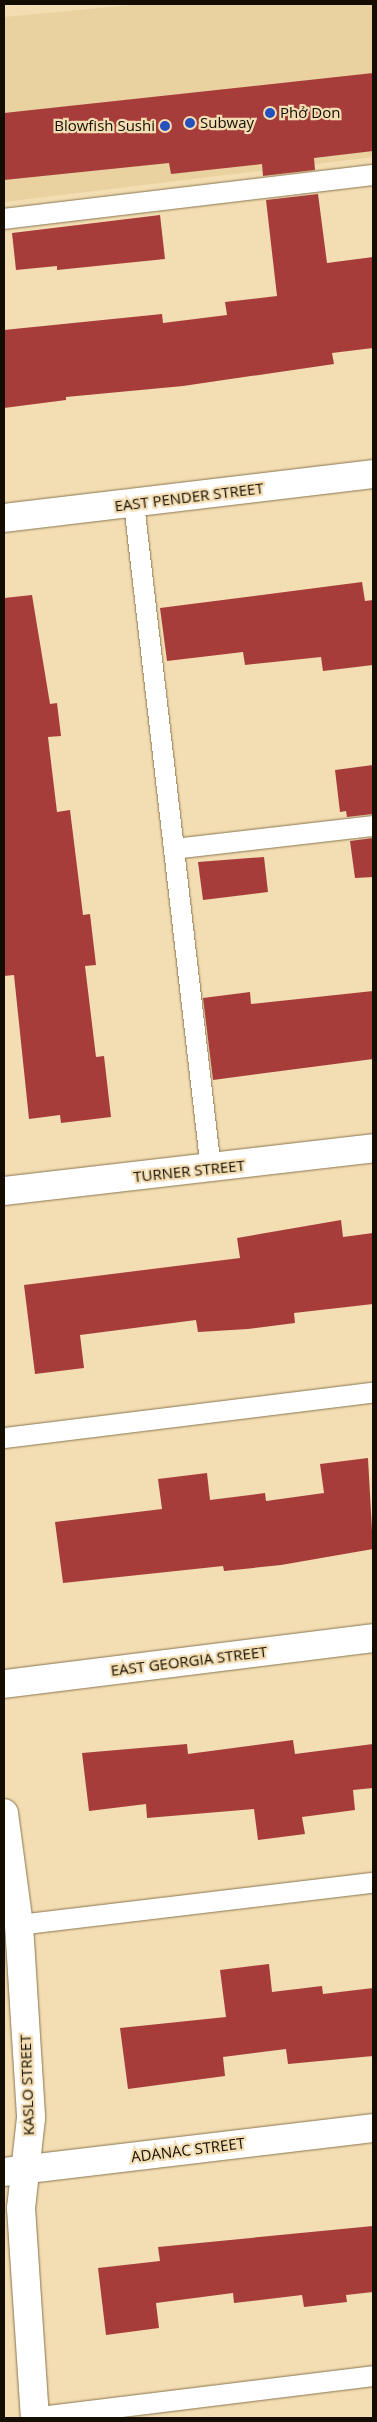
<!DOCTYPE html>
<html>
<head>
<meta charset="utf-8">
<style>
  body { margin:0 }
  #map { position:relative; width:377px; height:2422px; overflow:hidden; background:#f3ddb3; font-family:"Open Sans",sans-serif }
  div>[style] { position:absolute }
  .built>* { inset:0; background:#ead1a0 }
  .building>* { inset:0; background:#a73d3b }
  .roads { filter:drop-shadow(0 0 1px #89764f) drop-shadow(0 0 1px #89764f) }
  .service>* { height:20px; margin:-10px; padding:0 10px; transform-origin:10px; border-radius:10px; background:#fff }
  .minor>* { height:28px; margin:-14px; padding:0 14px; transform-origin:14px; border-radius:14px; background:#fff }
  .dots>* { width:14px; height:14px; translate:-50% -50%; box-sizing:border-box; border:2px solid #f3ddb3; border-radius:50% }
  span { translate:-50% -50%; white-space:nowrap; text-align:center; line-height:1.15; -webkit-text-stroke:4.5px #f3ddb3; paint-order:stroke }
  .poi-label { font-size:15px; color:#140d01 }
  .left { translate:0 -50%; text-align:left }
  .right { translate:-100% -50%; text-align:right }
  .street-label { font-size:15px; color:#140d01 }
  .frame { position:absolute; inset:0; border:5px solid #140d01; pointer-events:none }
</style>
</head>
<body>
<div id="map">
  <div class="built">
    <div style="clip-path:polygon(142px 4px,373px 4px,373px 157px,4px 202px,4px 17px)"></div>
  </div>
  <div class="building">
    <div style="clip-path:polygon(373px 73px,373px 151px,314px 158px,315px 170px,263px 176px,262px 164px,171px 174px,169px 163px,4px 180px,4px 113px)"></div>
    <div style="clip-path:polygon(318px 194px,327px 263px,373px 257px,373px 348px,332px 353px,334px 364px,183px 386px,66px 397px,66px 400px,4px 408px,4px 330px,162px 314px,163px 323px,227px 315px,225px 302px,277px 296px,266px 200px)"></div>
    <div style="clip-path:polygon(160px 215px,165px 259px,57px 270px,57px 266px,16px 270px,12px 233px)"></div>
    <div style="clip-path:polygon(362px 582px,365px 601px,373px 600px,373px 665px,323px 671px,321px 657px,245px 665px,243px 652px,167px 661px,160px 608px)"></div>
    <div style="clip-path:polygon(32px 595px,50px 704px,57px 703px,61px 736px,48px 737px,57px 812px,70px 810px,83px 915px,90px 914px,96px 965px,85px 966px,96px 1057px,104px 1056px,111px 1117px,61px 1123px,60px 1115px,29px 1119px,14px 975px,4px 976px,4px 598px)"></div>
    <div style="clip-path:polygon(373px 765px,373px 814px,347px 817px,346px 811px,340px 812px,335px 770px)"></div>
    <div style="clip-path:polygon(373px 838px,373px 877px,355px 878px,350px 841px)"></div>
    <div style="clip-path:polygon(264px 857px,268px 892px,203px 900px,198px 862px)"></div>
    <div style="clip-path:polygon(373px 991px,373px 1059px,213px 1080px,203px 998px,250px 992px,251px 1004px)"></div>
    <div style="clip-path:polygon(341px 1220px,343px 1237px,373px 1233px,373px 1304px,294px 1313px,295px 1323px,248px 1329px,198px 1332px,196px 1320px,80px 1335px,84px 1368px,35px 1374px,24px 1285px,240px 1258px,237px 1238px)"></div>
    <div style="clip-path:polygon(368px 1458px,373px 1549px,281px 1565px,224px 1571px,223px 1566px,63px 1583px,55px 1522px,162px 1509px,158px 1479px,207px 1473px,210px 1500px,265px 1493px,266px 1501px,324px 1493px,320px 1464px)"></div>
    <div style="clip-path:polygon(293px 1740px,295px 1754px,373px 1744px,373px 1788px,353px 1790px,355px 1810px,302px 1817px,305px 1834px,258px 1840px,254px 1809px,147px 1818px,146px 1804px,89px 1811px,82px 1753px,187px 1744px,188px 1754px)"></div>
    <div style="clip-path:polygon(269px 1964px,272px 1992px,322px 1986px,323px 1994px,373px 1988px,373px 2056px,288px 2064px,286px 2049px,223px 2057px,225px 2076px,128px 2089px,120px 2028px,226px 2017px,220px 1970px)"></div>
    <div style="clip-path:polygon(373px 2226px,373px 2292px,346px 2295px,347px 2302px,304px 2307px,302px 2295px,234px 2303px,233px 2293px,156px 2303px,159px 2328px,106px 2335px,98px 2268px,160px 2261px,158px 2247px)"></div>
  </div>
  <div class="roads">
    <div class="service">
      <div style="left:4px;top:219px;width:372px;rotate:-6.8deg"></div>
      <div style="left:134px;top:504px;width:669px;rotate:83.4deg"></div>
      <div style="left:174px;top:849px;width:200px;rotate:-6.6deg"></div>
      <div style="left:4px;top:1438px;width:372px;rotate:-7deg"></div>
      <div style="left:19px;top:1925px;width:356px;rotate:-6.8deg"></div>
      <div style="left:32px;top:2418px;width:344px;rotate:-7deg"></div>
    </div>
    <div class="minor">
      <div style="left:4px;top:518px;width:372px;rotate:-6.8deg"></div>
      <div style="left:4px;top:1191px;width:371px;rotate:-6.6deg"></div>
      <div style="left:4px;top:1684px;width:372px;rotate:-7.1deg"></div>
      <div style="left:4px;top:1813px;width:113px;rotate:82.4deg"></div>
      <div style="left:19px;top:1925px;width:193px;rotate:86.4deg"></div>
      <div style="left:31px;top:2118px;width:91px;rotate:96.3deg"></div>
      <div style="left:21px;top:2208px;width:210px;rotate:86.2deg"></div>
      <div style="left:4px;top:2172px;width:372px;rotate:-6.8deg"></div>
    </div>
  </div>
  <div class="dots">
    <div style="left:270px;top:113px;background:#2550be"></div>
    <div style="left:190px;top:123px;background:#2550be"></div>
    <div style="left:165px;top:126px;background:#2550be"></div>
  </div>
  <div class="poi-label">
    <span class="left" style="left:280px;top:113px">Phở Don</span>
    <span class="left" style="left:200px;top:123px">Subway</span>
    <span class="right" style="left:155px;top:126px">Blowfish Sushi</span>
  </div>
  <div class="street-label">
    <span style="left:189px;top:497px;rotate:-7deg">EAST PENDER STREET</span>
    <span style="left:189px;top:1171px;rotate:-6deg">TURNER STREET</span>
    <span style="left:189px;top:1661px;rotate:-7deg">EAST GEORGIA STREET</span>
    <span style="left:27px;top:2085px;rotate:-92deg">KASLO STREET</span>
    <span style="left:188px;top:2150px;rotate:-7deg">ADANAC STREET</span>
  </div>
  <div class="frame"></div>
</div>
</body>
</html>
